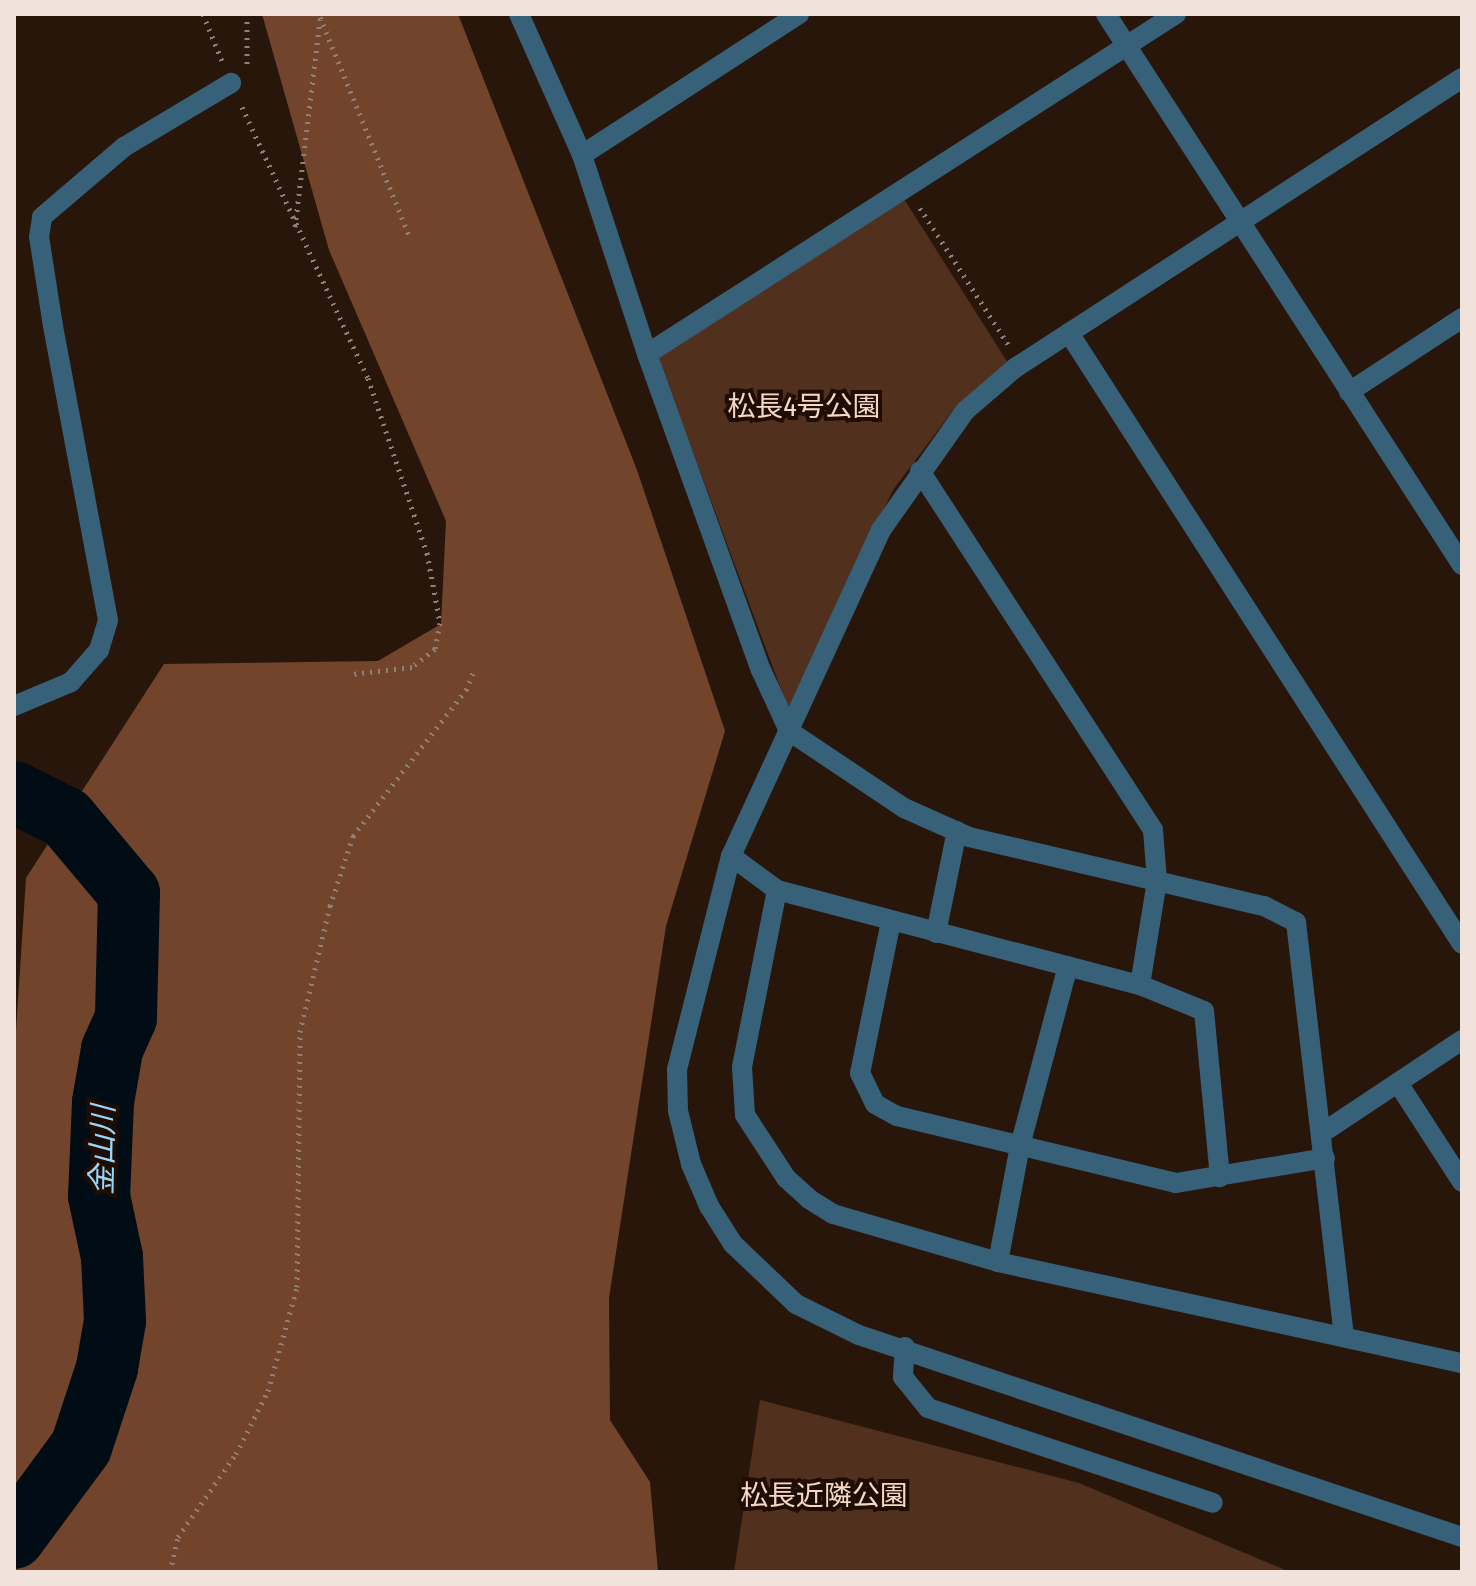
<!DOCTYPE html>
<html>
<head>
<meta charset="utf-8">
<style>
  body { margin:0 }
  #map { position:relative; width:1476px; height:1586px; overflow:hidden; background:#29160b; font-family:"Fira Sans Condensed","Noto Sans JP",sans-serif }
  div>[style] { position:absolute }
  .green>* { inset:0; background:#51301d }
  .forest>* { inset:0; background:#71442b }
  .river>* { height:62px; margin:-31px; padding:0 31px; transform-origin:31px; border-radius:31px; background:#010c15 }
  .path>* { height:5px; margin-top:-2.5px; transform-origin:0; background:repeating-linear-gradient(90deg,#908076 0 2px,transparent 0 8px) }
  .service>* { height:20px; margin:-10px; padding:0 10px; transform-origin:10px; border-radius:10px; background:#376178 }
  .minor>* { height:20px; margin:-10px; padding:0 10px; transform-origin:10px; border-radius:10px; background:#376178 }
  .tertiary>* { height:20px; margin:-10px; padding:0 10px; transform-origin:10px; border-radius:10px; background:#376178 }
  span { translate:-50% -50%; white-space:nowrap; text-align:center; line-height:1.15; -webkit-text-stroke:8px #1f0d04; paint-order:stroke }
  .park-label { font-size:28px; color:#f6d7c7 }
  .water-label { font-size:30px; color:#97d6fa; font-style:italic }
  .frame { position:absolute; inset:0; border:16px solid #f1e3db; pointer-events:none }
</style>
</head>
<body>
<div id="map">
  <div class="green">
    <div style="clip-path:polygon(904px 199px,1008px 363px,957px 405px,893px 490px,788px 708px,658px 358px)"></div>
    <div style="clip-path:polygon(760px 1400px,1079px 1483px,1290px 1572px,734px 1572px)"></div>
  </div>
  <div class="forest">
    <div style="clip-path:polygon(262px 14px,458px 14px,637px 470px,725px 731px,666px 926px,609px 1298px,610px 1420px,650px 1482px,658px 1572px,14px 1572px,14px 1061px,26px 878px,164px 664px,378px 661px,441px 624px,446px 521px,329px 250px)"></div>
  </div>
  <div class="river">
    <div style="left:14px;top:792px;width:58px;rotate:26.6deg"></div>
    <div style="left:66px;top:818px;width:98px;rotate:50deg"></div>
    <div style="left:129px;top:893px;width:125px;rotate:91.4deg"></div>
    <div style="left:126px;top:1018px;width:35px;rotate:114deg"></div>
    <div style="left:112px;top:1050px;width:53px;rotate:99.8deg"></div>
    <div style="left:103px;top:1102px;width:94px;rotate:92.4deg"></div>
    <div style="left:99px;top:1196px;width:62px;rotate:78deg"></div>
    <div style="left:112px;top:1257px;width:64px;rotate:87.3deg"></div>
    <div style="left:115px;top:1321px;width:48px;rotate:99.7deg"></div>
    <div style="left:107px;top:1368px;width:83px;rotate:108.2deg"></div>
    <div style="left:81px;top:1447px;width:113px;rotate:126.4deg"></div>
  </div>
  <div class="path">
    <div style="left:203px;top:14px;width:51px;rotate:68deg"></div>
    <div style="left:247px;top:14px;width:50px;rotate:90deg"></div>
    <div style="left:320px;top:17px;width:238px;rotate:67.8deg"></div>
    <div style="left:242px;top:107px;width:299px;rotate:65.1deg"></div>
    <div style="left:368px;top:378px;width:185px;rotate:71.4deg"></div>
    <div style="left:427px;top:553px;width:71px;rotate:79.5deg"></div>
    <div style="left:440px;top:623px;width:26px;rotate:101deg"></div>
    <div style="left:435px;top:649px;width:29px;rotate:142deg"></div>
    <div style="left:412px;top:667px;width:60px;rotate:173.3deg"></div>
    <div style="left:920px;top:208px;width:162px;rotate:57.1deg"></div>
    <div style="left:295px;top:227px;width:209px;rotate:-83.1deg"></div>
    <div style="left:170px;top:1572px;width:36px;rotate:-77deg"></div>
    <div style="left:178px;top:1537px;width:101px;rotate:-55.1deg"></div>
    <div style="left:236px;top:1454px;width:71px;rotate:-63.1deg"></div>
    <div style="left:268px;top:1391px;width:108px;rotate:-74.4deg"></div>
    <div style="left:297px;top:1287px;width:255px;rotate:-89.3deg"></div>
    <div style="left:300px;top:1032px;width:130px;rotate:-76.6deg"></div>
    <div style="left:330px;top:906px;width:74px;rotate:-71.8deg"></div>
    <div style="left:353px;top:836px;width:185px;rotate:-52.3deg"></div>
    <div style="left:466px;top:690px;width:23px;rotate:-67deg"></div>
  </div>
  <div class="service">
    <div style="left:1349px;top:392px;width:135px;rotate:-33.2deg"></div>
    <div style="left:14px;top:706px;width:62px;rotate:-22.8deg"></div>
    <div style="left:71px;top:682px;width:43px;rotate:-48.8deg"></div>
    <div style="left:99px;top:650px;width:31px;rotate:-73deg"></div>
    <div style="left:108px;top:620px;width:299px;rotate:-100.6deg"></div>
    <div style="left:53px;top:326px;width:90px;rotate:-98.9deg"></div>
    <div style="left:39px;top:237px;width:20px;rotate:-81deg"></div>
    <div style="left:42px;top:217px;width:108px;rotate:-40.5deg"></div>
    <div style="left:124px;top:147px;width:125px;rotate:-30.9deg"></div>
  </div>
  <div class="minor">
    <div style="left:519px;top:14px;width:154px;rotate:65.9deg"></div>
    <div style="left:582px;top:155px;width:209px;rotate:71.9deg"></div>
    <div style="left:647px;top:354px;width:336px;rotate:70.2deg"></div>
    <div style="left:761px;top:670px;width:67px;rotate:65.3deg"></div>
    <div style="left:789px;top:731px;width:138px;rotate:33.8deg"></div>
    <div style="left:904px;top:808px;width:71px;rotate:24deg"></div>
    <div style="left:969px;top:837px;width:303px;rotate:13.2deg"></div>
    <div style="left:1264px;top:906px;width:36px;rotate:27deg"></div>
    <div style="left:1296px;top:922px;width:416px;rotate:83.4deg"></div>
    <div style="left:1106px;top:14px;width:656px;rotate:57.13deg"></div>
    <div style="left:582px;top:155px;width:259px;rotate:-33deg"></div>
    <div style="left:1069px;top:333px;width:726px;rotate:57.25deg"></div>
    <div style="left:647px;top:354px;width:629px;rotate:-32.73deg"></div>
    <div style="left:920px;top:471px;width:428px;rotate:57deg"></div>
    <div style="left:1153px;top:830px;width:51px;rotate:85.5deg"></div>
    <div style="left:1157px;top:881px;width:105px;rotate:99.3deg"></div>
    <div style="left:731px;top:856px;width:57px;rotate:36.5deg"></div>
    <div style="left:777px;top:890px;width:375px;rotate:14.7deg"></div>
    <div style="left:1140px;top:985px;width:69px;rotate:22.1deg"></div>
    <div style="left:1204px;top:1011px;width:167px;rotate:84.5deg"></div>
    <div style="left:777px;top:890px;width:180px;rotate:101.2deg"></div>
    <div style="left:742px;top:1067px;width:48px;rotate:86.4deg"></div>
    <div style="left:745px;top:1115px;width:75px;rotate:56.9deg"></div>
    <div style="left:786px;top:1178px;width:31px;rotate:42deg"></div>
    <div style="left:809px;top:1199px;width:28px;rotate:32deg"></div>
    <div style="left:833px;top:1214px;width:172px;rotate:16.2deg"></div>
    <div style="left:998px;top:1262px;width:475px;rotate:12.3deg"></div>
    <div style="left:891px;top:921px;width:155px;rotate:101.5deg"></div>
    <div style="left:860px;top:1073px;width:34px;rotate:64deg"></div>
    <div style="left:875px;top:1104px;width:25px;rotate:29deg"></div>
    <div style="left:897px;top:1116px;width:287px;rotate:13.5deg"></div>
    <div style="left:1176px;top:1183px;width:151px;rotate:-9.5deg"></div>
    <div style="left:936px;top:933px;width:104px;rotate:-78.4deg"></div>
    <div style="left:1398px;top:1083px;width:118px;rotate:57.1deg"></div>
    <div style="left:1322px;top:1133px;width:168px;rotate:-33.6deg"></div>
    <div style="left:998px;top:1262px;width:118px;rotate:-79.3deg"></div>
    <div style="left:1020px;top:1146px;width:186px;rotate:-75.1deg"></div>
    <div style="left:905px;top:1347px;width:30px;rotate:94deg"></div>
    <div style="left:903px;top:1377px;width:40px;rotate:51deg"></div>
    <div style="left:928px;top:1408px;width:300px;rotate:18.4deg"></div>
  </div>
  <div class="tertiary">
    <div style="left:1462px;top:78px;width:533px;rotate:147.03deg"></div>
    <div style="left:1015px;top:368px;width:66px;rotate:139.3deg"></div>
    <div style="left:965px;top:411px;width:146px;rotate:125.2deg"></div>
    <div style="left:881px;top:530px;width:359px;rotate:114.7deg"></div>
    <div style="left:731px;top:856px;width:220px;rotate:104.2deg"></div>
    <div style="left:677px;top:1069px;width:42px;rotate:88.6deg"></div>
    <div style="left:678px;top:1111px;width:55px;rotate:76.2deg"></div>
    <div style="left:691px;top:1164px;width:46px;rotate:66.8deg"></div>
    <div style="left:709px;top:1206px;width:45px;rotate:57.7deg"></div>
    <div style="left:733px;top:1244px;width:87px;rotate:43.6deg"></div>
    <div style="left:796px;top:1304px;width:70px;rotate:26.2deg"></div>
    <div style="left:859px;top:1335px;width:636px;rotate:18.52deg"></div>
  </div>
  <div class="park-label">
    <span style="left:804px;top:407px">松長4号公園</span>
    <span style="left:824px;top:1496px">松長近隣公園</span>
  </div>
  <div class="water-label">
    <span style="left:103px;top:1150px;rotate:-89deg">金山川</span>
  </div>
  <div class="frame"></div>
</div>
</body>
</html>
